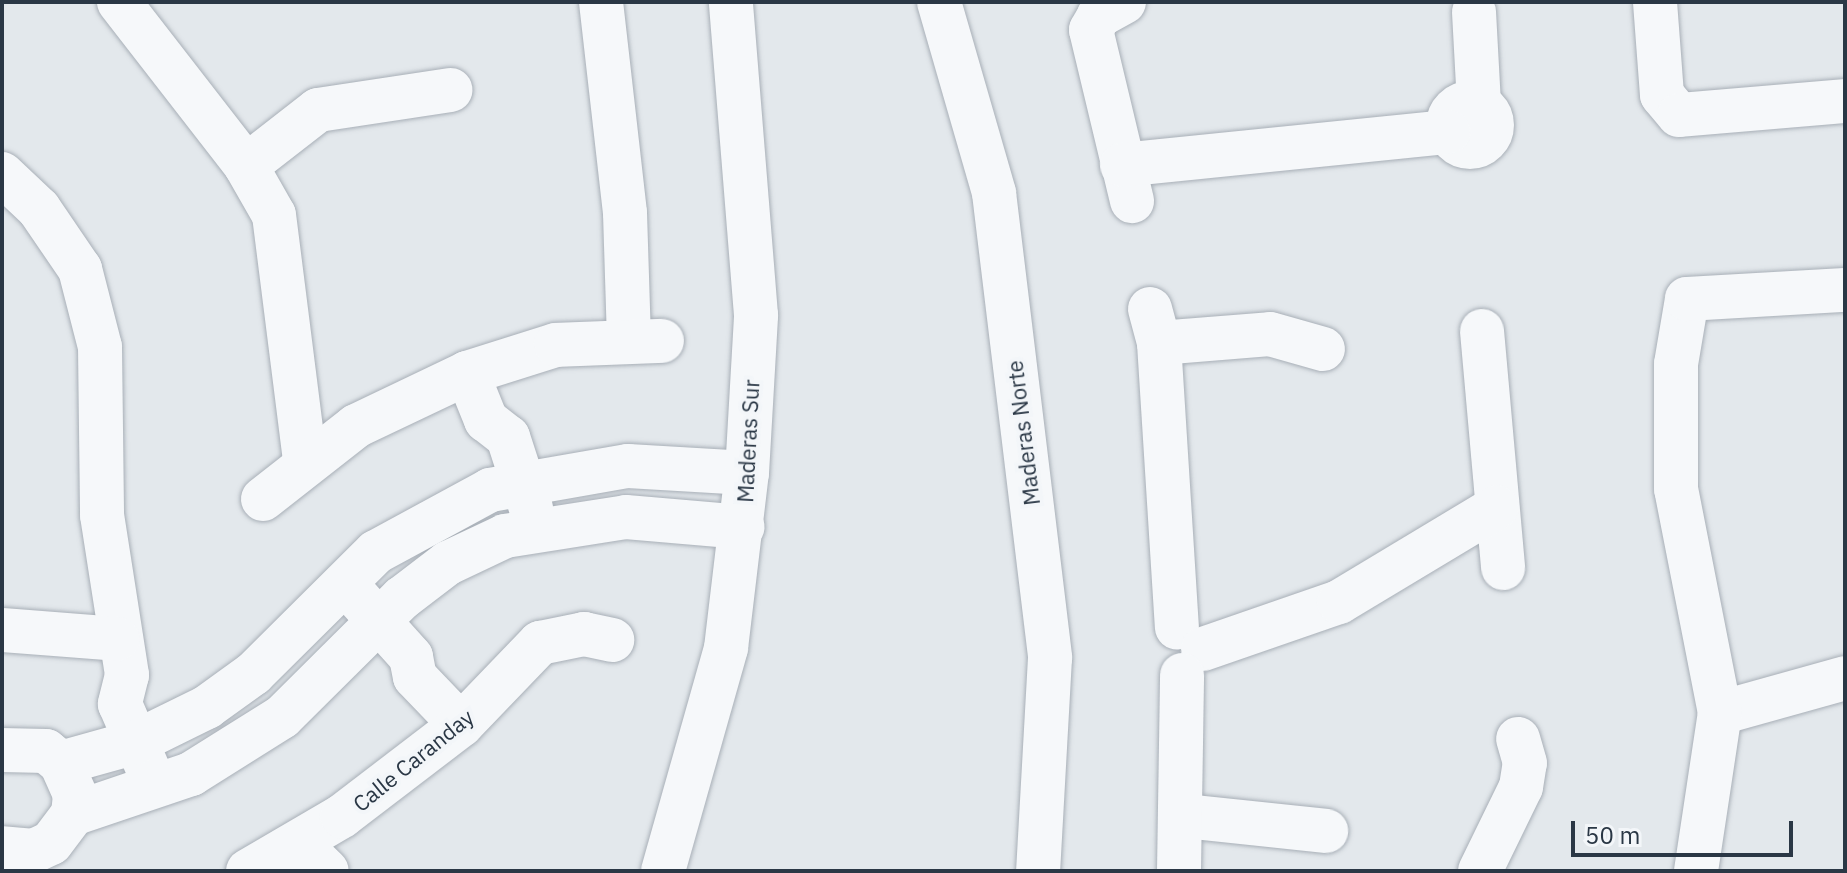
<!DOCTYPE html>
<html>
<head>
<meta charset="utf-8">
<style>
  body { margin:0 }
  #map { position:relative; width:1847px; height:873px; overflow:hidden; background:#e3e8ec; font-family:"IBM Plex Sans",sans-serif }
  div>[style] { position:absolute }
  .roads { filter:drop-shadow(0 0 2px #a8afb7) drop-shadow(0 0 2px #a8afb7) }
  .minor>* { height:44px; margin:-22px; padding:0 22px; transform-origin:22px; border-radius:22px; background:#f6f8fa }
  .minor>.ring { margin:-22px; padding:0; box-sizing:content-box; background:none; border:44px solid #f6f8fa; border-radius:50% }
  span { translate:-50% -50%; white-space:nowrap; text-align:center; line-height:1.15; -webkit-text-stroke:8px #f3f6f9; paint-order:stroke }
  .street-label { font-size:22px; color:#2a3745 }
  .frame { position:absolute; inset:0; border:4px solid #2a3745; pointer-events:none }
  .scale { position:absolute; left:1571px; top:821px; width:222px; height:36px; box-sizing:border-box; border:4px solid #2a3745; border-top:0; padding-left:10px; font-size:24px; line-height:28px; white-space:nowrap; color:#2a3745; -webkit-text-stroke:6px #f3f6f9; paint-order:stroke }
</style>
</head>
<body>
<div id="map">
  <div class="roads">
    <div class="minor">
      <div style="left:119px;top:2px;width:207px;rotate:52.2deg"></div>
      <div style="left:246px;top:166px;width:56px;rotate:60.3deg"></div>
      <div style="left:274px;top:215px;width:247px;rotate:82.8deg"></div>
      <div style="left:601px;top:2px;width:212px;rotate:83.5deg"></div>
      <div style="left:625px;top:213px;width:128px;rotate:88.2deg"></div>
      <div style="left:939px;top:2px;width:199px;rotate:73.9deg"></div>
      <div style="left:994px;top:193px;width:468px;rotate:83.1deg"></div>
      <div style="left:1050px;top:658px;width:213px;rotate:93.2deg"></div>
      <div style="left:1124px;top:2px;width:29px;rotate:151deg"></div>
      <div style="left:1099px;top:16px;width:16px;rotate:120deg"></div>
      <div style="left:1091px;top:30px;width:176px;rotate:76.5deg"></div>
      <div style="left:1655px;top:2px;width:93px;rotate:85.7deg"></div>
      <div style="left:1662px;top:95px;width:26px;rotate:50deg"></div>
      <div style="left:1679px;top:115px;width:167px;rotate:-4.8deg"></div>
      <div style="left:1474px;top:12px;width:91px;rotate:86.9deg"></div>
      <div class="ring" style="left:1448px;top:103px;width:0;height:0"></div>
      <div style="left:1122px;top:165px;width:328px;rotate:-5.8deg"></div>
      <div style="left:246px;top:166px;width:91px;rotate:-37.9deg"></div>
      <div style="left:318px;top:110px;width:134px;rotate:-8.6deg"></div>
      <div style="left:2px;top:174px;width:51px;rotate:43.4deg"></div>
      <div style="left:39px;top:209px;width:73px;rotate:55.7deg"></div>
      <div style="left:80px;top:269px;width:81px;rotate:75.6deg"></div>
      <div style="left:100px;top:347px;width:168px;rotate:89.3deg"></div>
      <div style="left:102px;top:515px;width:162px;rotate:81.1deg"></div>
      <div style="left:127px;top:675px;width:30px;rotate:104deg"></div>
      <div style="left:120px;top:704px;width:71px;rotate:66.7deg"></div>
      <div style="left:1150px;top:309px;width:35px;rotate:75deg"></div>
      <div style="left:1159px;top:343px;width:285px;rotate:86.4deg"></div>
      <div style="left:1482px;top:331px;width:238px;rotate:84.9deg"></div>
      <div style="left:1159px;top:343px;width:111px;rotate:-4.6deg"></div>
      <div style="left:1270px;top:334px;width:55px;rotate:15.8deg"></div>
      <div style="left:467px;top:373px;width:51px;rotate:68deg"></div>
      <div style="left:486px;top:420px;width:28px;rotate:38deg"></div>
      <div style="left:508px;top:437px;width:75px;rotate:72.1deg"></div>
      <div style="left:263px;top:499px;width:118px;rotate:-38.1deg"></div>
      <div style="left:356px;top:426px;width:123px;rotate:-25.5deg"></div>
      <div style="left:467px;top:373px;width:93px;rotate:-17.5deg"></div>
      <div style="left:556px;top:345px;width:106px;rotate:-2.2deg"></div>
      <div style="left:359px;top:599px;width:78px;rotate:48.1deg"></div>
      <div style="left:411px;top:657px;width:20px;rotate:79deg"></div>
      <div style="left:415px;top:677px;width:66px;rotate:46.2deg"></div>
      <div style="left:2px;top:630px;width:116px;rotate:4.4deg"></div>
      <div style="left:1203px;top:649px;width:144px;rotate:-19.1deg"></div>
      <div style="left:1339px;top:602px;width:184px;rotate:-31deg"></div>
      <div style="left:1720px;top:713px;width:130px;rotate:-15.6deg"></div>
      <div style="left:2px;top:750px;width:44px;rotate:1.3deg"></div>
      <div style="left:46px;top:751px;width:19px;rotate:39deg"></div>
      <div style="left:61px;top:763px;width:35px;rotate:66deg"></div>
      <div style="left:75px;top:795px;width:19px;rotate:96deg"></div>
      <div style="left:73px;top:814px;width:36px;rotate:127deg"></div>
      <div style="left:51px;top:843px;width:19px;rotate:155deg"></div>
      <div style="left:34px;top:851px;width:32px;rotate:-175deg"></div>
      <div style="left:61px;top:763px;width:78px;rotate:-15.6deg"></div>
      <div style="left:136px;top:742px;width:79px;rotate:-26.2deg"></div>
      <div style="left:207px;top:707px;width:57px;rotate:-35.7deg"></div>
      <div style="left:253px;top:674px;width:173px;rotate:-44.8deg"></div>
      <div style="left:376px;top:552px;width:130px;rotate:-28.5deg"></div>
      <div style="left:490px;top:490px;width:140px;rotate:-9.9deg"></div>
      <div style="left:628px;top:466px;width:119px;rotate:3.4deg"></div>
      <div style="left:73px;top:814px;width:125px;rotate:-18.7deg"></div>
      <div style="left:191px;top:774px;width:107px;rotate:-32.1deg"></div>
      <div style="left:282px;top:717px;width:169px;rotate:-44.8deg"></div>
      <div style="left:402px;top:598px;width:58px;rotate:-37.3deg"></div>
      <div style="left:448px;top:563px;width:63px;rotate:-25.3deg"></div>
      <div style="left:505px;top:536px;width:122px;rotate:-8.9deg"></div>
      <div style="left:626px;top:517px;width:117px;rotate:4.9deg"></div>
      <div style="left:1184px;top:816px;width:143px;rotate:6deg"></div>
      <div style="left:300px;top:845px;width:37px;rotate:44deg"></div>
      <div style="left:248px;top:871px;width:109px;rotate:-30.3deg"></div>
      <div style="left:342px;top:816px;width:150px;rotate:-37.4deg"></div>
      <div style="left:461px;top:725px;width:114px;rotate:-46.1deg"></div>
      <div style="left:540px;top:643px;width:45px;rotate:-11.6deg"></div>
      <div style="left:584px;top:634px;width:29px;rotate:12deg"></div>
      <div style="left:663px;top:871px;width:232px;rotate:-74.2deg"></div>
      <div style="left:726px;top:648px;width:176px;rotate:-83.2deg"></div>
      <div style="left:747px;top:473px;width:158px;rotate:-86.7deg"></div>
      <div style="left:756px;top:315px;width:314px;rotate:-94.6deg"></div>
      <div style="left:1179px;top:871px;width:196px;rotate:-89.1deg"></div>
      <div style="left:1480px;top:871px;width:93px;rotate:-64deg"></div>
      <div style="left:1521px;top:787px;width:24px;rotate:-81deg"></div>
      <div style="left:1525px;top:763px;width:25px;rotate:-106deg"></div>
      <div style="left:1696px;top:871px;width:160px;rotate:-81.4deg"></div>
      <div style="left:1720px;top:713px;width:228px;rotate:-101.1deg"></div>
      <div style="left:1676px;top:489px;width:125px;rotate:-90deg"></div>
      <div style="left:1676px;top:364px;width:66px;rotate:-80.4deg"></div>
      <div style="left:1687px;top:299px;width:158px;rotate:-3.3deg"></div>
    </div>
  </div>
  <div class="street-label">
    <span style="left:1023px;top:433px;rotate:-97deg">Maderas Norte</span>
    <span style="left:748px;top:441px;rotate:-87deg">Maderas Sur</span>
    <span style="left:413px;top:760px;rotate:-39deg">Calle Caranday</span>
  </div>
  <div class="frame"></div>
  <div class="scale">50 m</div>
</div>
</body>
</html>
